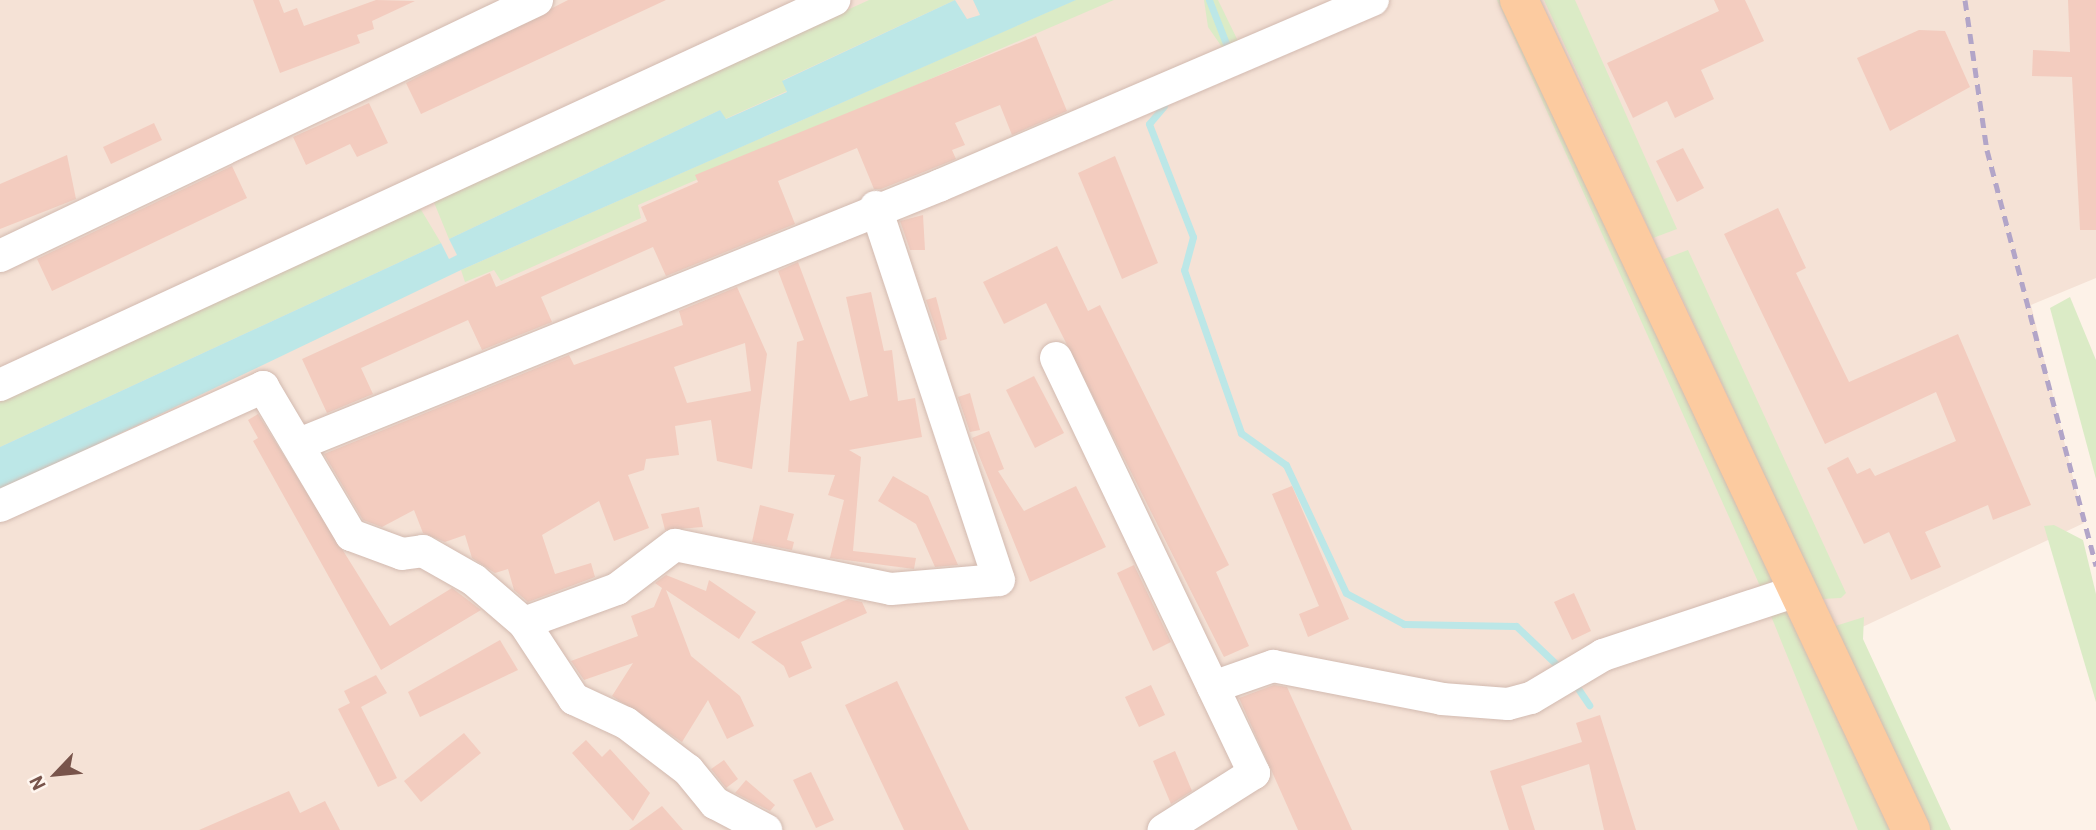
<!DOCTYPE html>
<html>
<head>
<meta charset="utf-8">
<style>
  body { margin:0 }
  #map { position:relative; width:2096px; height:830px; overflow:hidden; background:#fdf2e8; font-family:Barlow,sans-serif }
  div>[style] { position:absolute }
  .residential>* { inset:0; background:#f5e2d6 }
  .green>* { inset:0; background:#dbebc6 }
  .water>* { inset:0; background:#bce7e7 }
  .stream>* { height:7px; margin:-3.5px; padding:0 3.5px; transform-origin:3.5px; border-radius:3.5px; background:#bce7e7 }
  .building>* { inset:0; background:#f3ccbf }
  .roads { filter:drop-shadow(0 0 2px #d2bab0) drop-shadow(0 0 2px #d2bab0) }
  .minor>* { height:32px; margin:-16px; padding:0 16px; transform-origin:16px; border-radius:16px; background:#fff }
  .major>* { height:38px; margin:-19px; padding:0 19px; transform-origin:19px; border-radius:19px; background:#fccba0 }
  .rail>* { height:5px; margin-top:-2.5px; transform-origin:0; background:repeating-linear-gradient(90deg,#b2a5c8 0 10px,transparent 0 17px) }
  span { translate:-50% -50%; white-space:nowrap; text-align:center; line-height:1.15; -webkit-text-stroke:5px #fff6ef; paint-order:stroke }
  .north { position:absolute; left:21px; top:739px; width:70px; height:70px; -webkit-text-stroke:5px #fff6ef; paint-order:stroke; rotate:244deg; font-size:19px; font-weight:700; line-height:28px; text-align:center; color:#78544b }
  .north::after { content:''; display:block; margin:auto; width:24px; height:32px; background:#78544b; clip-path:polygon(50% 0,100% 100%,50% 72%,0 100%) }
</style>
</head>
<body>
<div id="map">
  <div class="residential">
    <div style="clip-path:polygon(0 0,2096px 0,2096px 278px,2031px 305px,2084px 523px,1856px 630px,1941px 830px,0 830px)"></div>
  </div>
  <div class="green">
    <div style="clip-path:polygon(869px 0,955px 0,783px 80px,787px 91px,725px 119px,720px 110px,449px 239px,433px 200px)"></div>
    <div style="clip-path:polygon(1075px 0,1114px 0,638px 205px,641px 218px,501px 281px,494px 270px,465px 282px,461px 270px)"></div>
    <div style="clip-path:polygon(1204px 0,1218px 0,1239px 43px,1224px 50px,1208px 27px)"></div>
    <div style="clip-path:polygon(1497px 0,1513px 0,1781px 579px,1760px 586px)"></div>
    <div style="clip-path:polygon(1544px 0,1575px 0,1677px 229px,1653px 238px)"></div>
    <div style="clip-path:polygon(420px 208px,441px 243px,0 447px,0 402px)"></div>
    <div style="clip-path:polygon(1688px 250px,1846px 593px,1841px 598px,1822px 599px,1664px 259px)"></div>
    <div style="clip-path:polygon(2070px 297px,2096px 360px,2096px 479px,2050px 308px)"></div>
    <div style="clip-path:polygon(2054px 525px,2083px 540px,2096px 594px,2096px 702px,2044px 526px)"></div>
    <div style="clip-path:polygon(1792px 601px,1896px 830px,1858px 830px,1769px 611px)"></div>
    <div style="clip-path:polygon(1864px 617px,1863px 639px,1951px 830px,1927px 830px,1832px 627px)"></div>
  </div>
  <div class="water">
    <div style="clip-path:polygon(955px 0,967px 19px,980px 15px,973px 0,1076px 0,461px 270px,0 491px,0 447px,441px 243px,449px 259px,457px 255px,449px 239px,720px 110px,726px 119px,787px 92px,782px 81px)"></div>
  </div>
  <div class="stream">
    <div style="left:1209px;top:0;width:49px;rotate:68.6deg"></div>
    <div style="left:1164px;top:106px;width:23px;rotate:130deg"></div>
    <div style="left:1149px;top:124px;width:121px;rotate:68.7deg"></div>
    <div style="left:1193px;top:237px;width:34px;rotate:105deg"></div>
    <div style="left:1184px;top:270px;width:173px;rotate:70.7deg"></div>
    <div style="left:1241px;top:433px;width:55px;rotate:35.4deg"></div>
    <div style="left:1286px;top:465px;width:141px;rotate:64.9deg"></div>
    <div style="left:1346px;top:593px;width:66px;rotate:28.1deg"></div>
    <div style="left:1404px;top:624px;width:112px;rotate:1deg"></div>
    <div style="left:1516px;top:626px;width:55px;rotate:43.5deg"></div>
    <div style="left:1577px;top:687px;width:22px;rotate:56deg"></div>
  </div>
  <div class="building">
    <div style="clip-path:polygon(253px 0,279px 0,284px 13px,297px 8px,304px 26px,376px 0,415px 1px,372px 21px,374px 29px,357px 35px,360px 43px,280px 73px)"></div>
    <div style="clip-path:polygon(568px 0,666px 0,421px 114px,406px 83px)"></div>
    <div style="clip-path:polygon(1714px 0,1745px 0,1764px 41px,1701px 70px,1714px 99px,1675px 118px,1667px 101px,1633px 118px,1607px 63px,1719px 11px)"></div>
    <div style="clip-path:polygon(2068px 0,2096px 0,2096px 230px,2080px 230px,2072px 77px,2032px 76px,2033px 50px,2070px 52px)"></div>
    <div style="clip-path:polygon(1919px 30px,1945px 31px,1970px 87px,1890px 131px,1857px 58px)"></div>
    <div style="clip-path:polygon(1036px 36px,1067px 111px,1012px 135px,1000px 105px,955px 123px,965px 145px,952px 150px,956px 159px,881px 189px,874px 189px,857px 148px,778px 181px,795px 224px,666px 276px,653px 247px,541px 297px,552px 322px,482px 350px,468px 320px,361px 368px,373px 394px,327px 413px,302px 359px,490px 273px,496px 287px,647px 221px,641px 207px,698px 182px,695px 175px)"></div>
    <div style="clip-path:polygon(369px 103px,388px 143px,357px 157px,350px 144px,306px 165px,293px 137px)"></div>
    <div style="clip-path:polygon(154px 123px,162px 140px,111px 164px,103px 147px)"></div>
    <div style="clip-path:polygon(1683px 148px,1704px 188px,1677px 202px,1656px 161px)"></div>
    <div style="clip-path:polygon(67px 155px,76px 199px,0 229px,0 184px)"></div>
    <div style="clip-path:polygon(1115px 156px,1158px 263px,1122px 279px,1078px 173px)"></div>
    <div style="clip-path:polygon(232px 166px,247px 198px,52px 291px,37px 259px)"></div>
    <div style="clip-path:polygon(1778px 208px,1806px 268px,1796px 273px,1849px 382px,1958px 334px,2031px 505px,1993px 520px,1988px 505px,1925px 532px,1941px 567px,1911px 580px,1889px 532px,1864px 544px,1827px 468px,1848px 457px,1857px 474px,1870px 468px,1875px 476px,1956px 441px,1936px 392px,1825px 444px,1724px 234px)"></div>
    <div style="clip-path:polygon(923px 215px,925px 250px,910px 250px,900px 221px)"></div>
    <div style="clip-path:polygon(1057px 246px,1088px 311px,1100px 305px,1229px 565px,1216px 572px,1249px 646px,1224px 657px,1046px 303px,1004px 324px,983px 282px)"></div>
    <div style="clip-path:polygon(798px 262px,850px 401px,868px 396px,846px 297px,871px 292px,884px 351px,892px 350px,898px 401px,915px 398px,922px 437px,849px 450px,861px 457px,853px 551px,916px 558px,914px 569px,830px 558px,844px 500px,828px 495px,835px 475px,788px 472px,797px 342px,804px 340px,778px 271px)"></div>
    <div style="clip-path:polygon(evenodd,737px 287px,767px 354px,752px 469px,717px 461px,711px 420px,675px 426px,679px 455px,646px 459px,644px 470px,628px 475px,649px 528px,614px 541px,599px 501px,542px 535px,555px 574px,591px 563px,595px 577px,528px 602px,514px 590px,508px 569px,495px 573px,472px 558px,465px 535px,445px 542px,423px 533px,414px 510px,382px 527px,363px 520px,324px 454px,569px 355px,574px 365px,683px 325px,679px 311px,737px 287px,745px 343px,751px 391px,687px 403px,674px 367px,745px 343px)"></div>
    <div style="clip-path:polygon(936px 297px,947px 339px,940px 341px,926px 300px)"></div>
    <div style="clip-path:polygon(1034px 376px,1064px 433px,1035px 448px,1006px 390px)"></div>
    <div style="clip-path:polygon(970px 393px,980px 430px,970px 432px,958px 397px)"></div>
    <div style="clip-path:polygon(258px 414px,390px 626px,452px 588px,481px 610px,381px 670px,253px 441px,258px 438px,248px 420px)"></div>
    <div style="clip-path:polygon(989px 431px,1004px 469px,998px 471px,1024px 511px,1076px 486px,1106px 547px,1030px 582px,972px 438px)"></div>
    <div style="clip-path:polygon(893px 476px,928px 496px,958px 565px,935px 567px,916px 524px,878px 501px)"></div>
    <div style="clip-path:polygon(1292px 486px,1349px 619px,1308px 637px,1299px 614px,1319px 606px,1272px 494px)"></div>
    <div style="clip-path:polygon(760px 505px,794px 514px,787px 540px,794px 542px,792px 550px,752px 542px)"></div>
    <div style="clip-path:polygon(699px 507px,703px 527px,665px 530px,661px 514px)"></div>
    <div style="clip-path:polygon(1134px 565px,1171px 642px,1153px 651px,1117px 573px)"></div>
    <div style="clip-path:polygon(666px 575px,706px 591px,709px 580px,756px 612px,739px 639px,666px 590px,691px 656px,740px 696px,754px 726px,727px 739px,708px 700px,682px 742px,612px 696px,633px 663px,584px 680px,571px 661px,638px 636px,631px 616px,654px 607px,662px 588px,655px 583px)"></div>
    <div style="clip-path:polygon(1574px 593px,1591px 631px,1572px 640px,1554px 602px)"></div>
    <div style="clip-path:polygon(848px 599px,862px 602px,867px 613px,801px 642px,812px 668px,789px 678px,784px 666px,751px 642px)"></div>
    <div style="clip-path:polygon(500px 640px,518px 670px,420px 717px,408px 692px)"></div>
    <div style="clip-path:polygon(376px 675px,387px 693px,361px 707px,397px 778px,378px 787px,338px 709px,350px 703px,344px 691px)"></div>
    <div style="clip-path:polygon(897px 681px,969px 830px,904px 830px,845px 705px)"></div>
    <div style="clip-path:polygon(1151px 685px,1165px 715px,1139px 727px,1125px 697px)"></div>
    <div style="clip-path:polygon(1274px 685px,1287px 687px,1352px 830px,1298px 830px,1239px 698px)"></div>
    <div style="clip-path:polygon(1600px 715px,1636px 830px,1604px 830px,1589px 764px,1521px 786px,1535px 830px,1509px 830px,1490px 771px,1582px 742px,1576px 723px)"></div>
    <div style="clip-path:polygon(464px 733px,481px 753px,421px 802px,404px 781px)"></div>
    <div style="clip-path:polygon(586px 740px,602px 757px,610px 749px,650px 793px,633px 821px,572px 753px)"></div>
    <div style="clip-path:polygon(1175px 751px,1192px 791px,1171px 804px,1153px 761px)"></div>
    <div style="clip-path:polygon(724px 760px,738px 779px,726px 788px,711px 769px)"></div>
    <div style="clip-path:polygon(811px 772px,834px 820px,816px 828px,793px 780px)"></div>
    <div style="clip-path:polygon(746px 780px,775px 805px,770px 811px,735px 793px)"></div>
    <div style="clip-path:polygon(289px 791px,300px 813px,325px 801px,340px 830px,199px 830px)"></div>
    <div style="clip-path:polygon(662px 806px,683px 830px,629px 830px)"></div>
  </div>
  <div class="roads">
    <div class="minor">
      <div style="left:0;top:256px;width:595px;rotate:-25.49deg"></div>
      <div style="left:1056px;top:358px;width:460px;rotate:64.5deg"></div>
      <div style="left:1254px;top:773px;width:107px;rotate:147.7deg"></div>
      <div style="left:0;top:385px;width:919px;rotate:-24.78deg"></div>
      <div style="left:299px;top:444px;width:692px;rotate:-21.97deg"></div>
      <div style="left:941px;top:185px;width:470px;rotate:-23.2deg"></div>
      <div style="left:0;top:506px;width:289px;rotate:-24.3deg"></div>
      <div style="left:263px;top:387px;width:172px;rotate:59.3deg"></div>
      <div style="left:351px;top:535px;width:54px;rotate:20.4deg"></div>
      <div style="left:402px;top:554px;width:21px;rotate:-8deg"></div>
      <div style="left:423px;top:551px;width:59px;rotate:29.6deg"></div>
      <div style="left:474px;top:580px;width:66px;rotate:40.7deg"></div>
      <div style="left:524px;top:623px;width:91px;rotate:56.7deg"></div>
      <div style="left:574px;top:699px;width:57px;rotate:24.8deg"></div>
      <div style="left:626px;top:723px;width:78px;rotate:37.2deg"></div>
      <div style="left:688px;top:770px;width:43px;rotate:50.7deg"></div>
      <div style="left:715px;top:803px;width:58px;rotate:27.9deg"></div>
      <div style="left:524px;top:623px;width:99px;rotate:-20.1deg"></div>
      <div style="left:617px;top:589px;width:73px;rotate:-37.2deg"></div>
      <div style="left:675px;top:545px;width:220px;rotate:11.5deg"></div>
      <div style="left:891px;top:589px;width:108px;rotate:-4.8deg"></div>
      <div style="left:999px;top:580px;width:393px;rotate:-108.3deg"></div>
      <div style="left:1213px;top:687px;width:64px;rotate:-19.3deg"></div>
      <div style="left:1273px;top:666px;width:172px;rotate:11deg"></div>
      <div style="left:1442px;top:699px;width:66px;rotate:4.3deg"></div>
      <div style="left:1508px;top:704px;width:24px;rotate:-15deg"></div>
      <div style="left:1531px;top:698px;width:84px;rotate:-30.8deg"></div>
      <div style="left:1603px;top:655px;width:206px;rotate:-18.3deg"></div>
    </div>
    <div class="major">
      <div style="left:1519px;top:0;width:918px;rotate:64.72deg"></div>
    </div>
  </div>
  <div class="rail">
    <div style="left:1965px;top:0;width:152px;rotate:81.7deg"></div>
    <div style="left:1987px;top:150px;width:430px;rotate:75.3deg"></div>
  </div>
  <div class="north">N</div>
</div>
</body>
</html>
